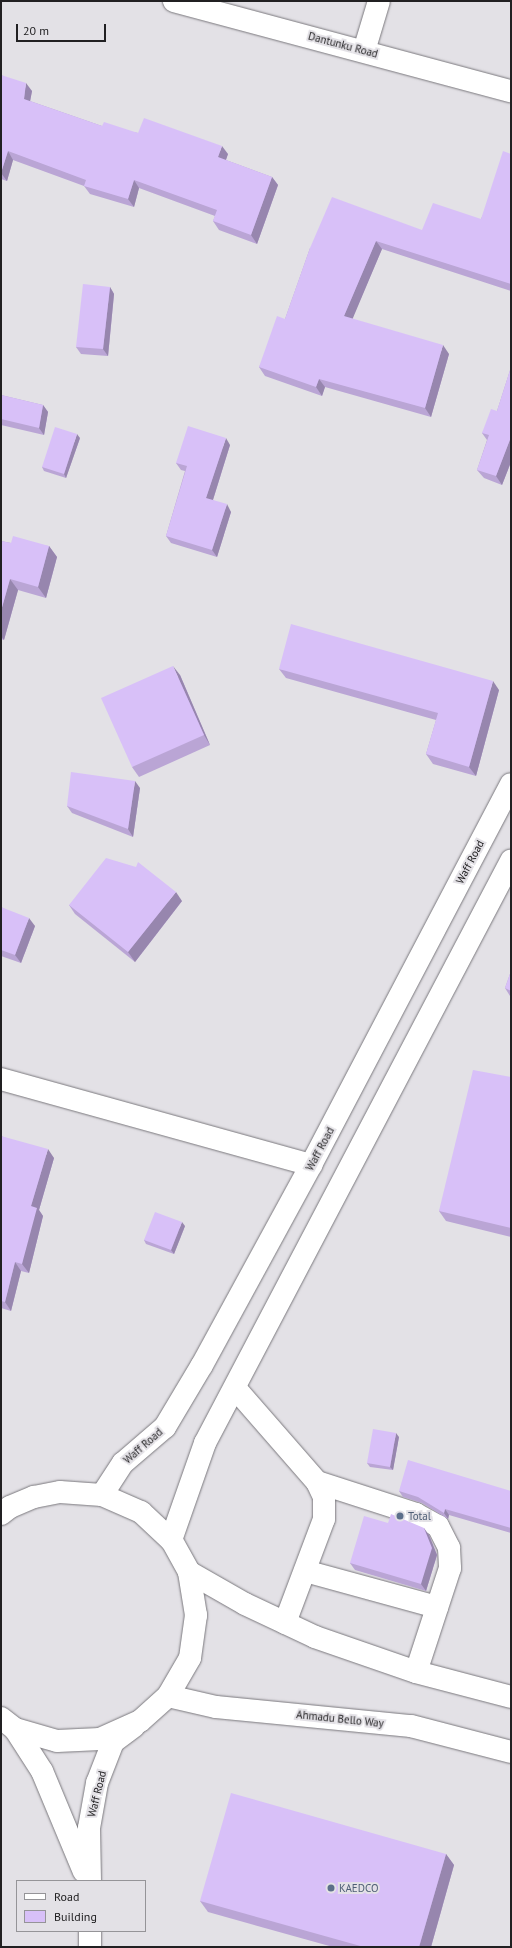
<!DOCTYPE html>
<html>
<head>
<meta charset="utf-8">
<style>
  body { margin:0 }
  #map { position:relative; width:512px; height:1948px; overflow:hidden; background:#e3e1e6; font-family:"PT Sans",sans-serif }
  div>[style] { position:absolute }
  .roads { filter:drop-shadow(0 0 1px #7a787d) drop-shadow(0 0 1px #7a787d) }
  .minor>* { height:22px; margin:-11px; padding:0 11px; transform-origin:11px; border-radius:11px; background:#fff }
  .major>* { height:22px; margin:-11px; padding:0 11px; transform-origin:11px; border-radius:11px; background:#fff }
  .wall>* { inset:0; background:#baa5d5 }
  .shaded-wall>* { inset:0; background:#9786ae }
  .building>* { inset:0; background:#d8c0f8 }
  .dots>* { width:11px; height:11px; translate:-50% -50%; box-sizing:border-box; border:2px solid #e3e1e6; border-radius:50% }
  span { translate:-50% -50%; white-space:nowrap; text-align:center; line-height:1.15; -webkit-text-stroke:4px #e3e1e6; paint-order:stroke }
  .street-label { font-size:11px; color:#212022 }
  .service-label { font-size:11px; color:#4e5e75 }
  .left { translate:0 -50%; text-align:left }
  .frame { position:absolute; inset:0; border:2px solid #212022; pointer-events:none }
  .legend { position:absolute; left:16px; top:1880px; width:130px; height:52px; box-sizing:border-box; background:#e3e1e6; border:1px solid #959498; margin:0; padding:5px 7px; list-style:none; font-size:12px; color:#212022 }
  .legend li { display:flex; align-items:center; gap:8px; height:20px }
  .legend b { width:20px; border:1px solid #959498 }
  .scale { position:absolute; left:16px; top:24px; width:90px; height:18px; box-sizing:border-box; border:2px solid #212022; border-top:0; padding-left:5px; font-size:12px; line-height:14px; white-space:nowrap; color:#212022; -webkit-text-stroke:3px #e3e1e6; paint-order:stroke }
</style>
</head>
<body>
<div id="map">
  <div class="roads">
    <div class="minor">
      <div style="left:174px;top:1px;width:349px;rotate:15deg"></div>
      <div style="left:364px;top:51px;width:52px;rotate:-73.3deg"></div>
      <div style="left:1px;top:1079px;width:322px;rotate:15.5deg"></div>
      <div style="left:235px;top:1388px;width:125px;rotate:48.9deg"></div>
      <div style="left:317px;top:1482px;width:17px;rotate:65deg"></div>
      <div style="left:324px;top:1497px;width:22px;rotate:90deg"></div>
      <div style="left:324px;top:1519px;width:111px;rotate:110.6deg"></div>
      <div style="left:317px;top:1482px;width:104px;rotate:17.9deg"></div>
      <div style="left:416px;top:1514px;width:25px;rotate:29deg"></div>
      <div style="left:438px;top:1526px;width:25px;rotate:63deg"></div>
      <div style="left:449px;top:1548px;width:20px;rotate:87deg"></div>
      <div style="left:450px;top:1568px;width:109px;rotate:108.1deg"></div>
      <div style="left:102px;top:1495px;width:38px;rotate:-57deg"></div>
      <div style="left:123px;top:1463px;width:55px;rotate:-40.6deg"></div>
      <div style="left:165px;top:1427px;width:72px;rotate:-59.2deg"></div>
      <div style="left:202px;top:1365px;width:228px;rotate:-61.4deg"></div>
      <div style="left:311px;top:1165px;width:430px;rotate:-62.3deg"></div>
      <div style="left:171px;top:1540px;width:103px;rotate:-70.7deg"></div>
      <div style="left:205px;top:1443px;width:658px;rotate:-62.27deg"></div>
      <div style="left:305px;top:1571px;width:137px;rotate:15.3deg"></div>
      <div style="left:15px;top:1729px;width:50px;rotate:57.3deg"></div>
      <div style="left:42px;top:1771px;width:109px;rotate:67.4deg"></div>
      <div style="left:90px;top:1881px;width:53px;rotate:-91.1deg"></div>
      <div style="left:89px;top:1828px;width:46px;rotate:-79.9deg"></div>
      <div style="left:97px;top:1783px;width:44px;rotate:-68.7deg"></div>
      <div style="left:113px;top:1742px;width:26px;rotate:-37deg"></div>
      <div style="left:90px;top:1947px;width:16px;rotate:-90deg"></div>
    </div>
    <div class="major">
      <div style="left:1px;top:1514px;width:11px;rotate:-38deg"></div>
      <div style="left:10px;top:1507px;width:26px;rotate:-23deg"></div>
      <div style="left:34px;top:1497px;width:26px;rotate:-11deg"></div>
      <div style="left:60px;top:1492px;width:42px;rotate:4.1deg"></div>
      <div style="left:102px;top:1495px;width:43px;rotate:23.6deg"></div>
      <div style="left:141px;top:1512px;width:42px;rotate:43.1deg"></div>
      <div style="left:172px;top:1541px;width:35px;rotate:61deg"></div>
      <div style="left:189px;top:1572px;width:44px;rotate:80.8deg"></div>
      <div style="left:196px;top:1615px;width:43px;rotate:97.9deg"></div>
      <div style="left:190px;top:1658px;width:44px;rotate:120.1deg"></div>
      <div style="left:168px;top:1696px;width:38px;rotate:138deg"></div>
      <div style="left:140px;top:1721px;width:44px;rotate:155.8deg"></div>
      <div style="left:100px;top:1739px;width:43px;rotate:177.3deg"></div>
      <div style="left:57px;top:1741px;width:44px;rotate:-164.1deg"></div>
      <div style="left:15px;top:1729px;width:18px;rotate:-142deg"></div>
      <div style="left:189px;top:1572px;width:64px;rotate:29.7deg"></div>
      <div style="left:245px;top:1604px;width:77px;rotate:25.2deg"></div>
      <div style="left:315px;top:1637px;width:107px;rotate:19.1deg"></div>
      <div style="left:416px;top:1672px;width:98px;rotate:14.7deg"></div>
      <div style="left:168px;top:1696px;width:49px;rotate:12.9deg"></div>
      <div style="left:216px;top:1707px;width:196px;rotate:5.6deg"></div>
      <div style="left:411px;top:1726px;width:103px;rotate:14.6deg"></div>
    </div>
  </div>
  <div class="wall">
    <div style="clip-path:polygon(1px 75px,32px 91px,30px 101px,102px 126px,138px 133px,228px 154px,226px 160px,272px 177px,278px 185px,257px 244px,219px 230px,213px 221px,215px 216px,139px 188px,134px 207px,90px 194px,84px 186px,13px 160px,7px 181px,1px 179px)"></div>
    <div style="clip-path:polygon(511px 154px,511px 291px,382px 249px,352px 319px,449px 354px,431px 417px,325px 387px,322px 396px,265px 376px,259px 367px,285px 319px,310px 248px,422px 230px,481px 219px)"></div>
    <div style="clip-path:polygon(110px 287px,114px 294px,108px 356px,81px 354px,76px 347px)"></div>
    <div style="clip-path:polygon(511px 367px,511px 462px,502px 485px,484px 478px,477px 470px,487px 440px,482px 433px,497px 411px)"></div>
    <div style="clip-path:polygon(1px 395px,43px 405px,48px 412px,44px 435px,1px 425px)"></div>
    <div style="clip-path:polygon(80px 438px,66px 478px,44px 471px,42px 467px)"></div>
    <div style="clip-path:polygon(230px 445px,213px 500px,231px 512px,217px 557px,171px 543px,166px 536px,185px 471px,181px 470px,176px 463px)"></div>
    <div style="clip-path:polygon(1px 541px,11px 543px,49px 546px,57px 557px,46px 598px,18px 590px,4px 640px,1px 639px)"></div>
    <div style="clip-path:polygon(279px 669px,499px 690px,476px 776px,433px 764px,426px 754px,436px 720px,286px 678px)"></div>
    <div style="clip-path:polygon(180px 675px,210px 745px,139px 777px,132px 767px)"></div>
    <div style="clip-path:polygon(140px 788px,133px 837px,72px 813px,67px 806px)"></div>
    <div style="clip-path:polygon(182px 901px,135px 962px,75px 914px,69px 905px)"></div>
    <div style="clip-path:polygon(1px 907px,35px 926px,21px 963px,1px 956px)"></div>
    <div style="clip-path:polygon(511px 971px,511px 996px,510px 996px,505px 988px)"></div>
    <div style="clip-path:polygon(511px 1077px,511px 1237px,446px 1221px,439px 1211px)"></div>
    <div style="clip-path:polygon(1px 1136px,54px 1158px,39px 1210px,43px 1216px,29px 1273px,21px 1271px,11px 1311px,1px 1308px)"></div>
    <div style="clip-path:polygon(185px 1226px,174px 1254px,146px 1244px,144px 1240px)"></div>
    <div style="clip-path:polygon(399px 1437px,393px 1470px,370px 1467px,367px 1463px)"></div>
    <div style="clip-path:polygon(399px 1491px,511px 1491px,511px 1533px,449px 1515px,448px 1519px,422px 1503px,403px 1497px)"></div>
    <div style="clip-path:polygon(429px 1535px,437px 1555px,426px 1591px,355px 1570px,350px 1563px)"></div>
    <div style="clip-path:polygon(446px 1854px,454px 1865px,431px 1947px,333px 1947px,208px 1912px,200px 1901px)"></div>
  </div>
  <div class="shaded-wall">
    <div style="clip-path:polygon(26px 83px,32px 91px,29px 107px,24px 99px)"></div>
    <div style="clip-path:polygon(222px 146px,228px 154px,224px 165px,218px 157px)"></div>
    <div style="clip-path:polygon(8px 151px,13px 160px,7px 181px,1px 173px)"></div>
    <div style="clip-path:polygon(272px 177px,278px 185px,257px 244px,251px 235px)"></div>
    <div style="clip-path:polygon(134px 180px,139px 188px,134px 207px,128px 199px)"></div>
    <div style="clip-path:polygon(376px 241px,382px 249px,350px 325px,344px 316px)"></div>
    <div style="clip-path:polygon(110px 287px,114px 294px,108px 356px,103px 349px)"></div>
    <div style="clip-path:polygon(443px 345px,449px 354px,431px 417px,425px 408px)"></div>
    <div style="clip-path:polygon(319px 379px,325px 387px,322px 396px,316px 387px)"></div>
    <div style="clip-path:polygon(43px 405px,48px 412px,44px 435px,39px 428px)"></div>
    <div style="clip-path:polygon(77px 434px,80px 438px,66px 478px,64px 474px)"></div>
    <div style="clip-path:polygon(511px 437px,511px 462px,502px 485px,496px 476px)"></div>
    <div style="clip-path:polygon(226px 438px,230px 445px,211px 506px,206px 498px)"></div>
    <div style="clip-path:polygon(227px 504px,231px 512px,217px 557px,212px 550px)"></div>
    <div style="clip-path:polygon(49px 546px,57px 557px,46px 598px,38px 587px)"></div>
    <div style="clip-path:polygon(10px 579px,18px 590px,4px 640px,1px 636px,1px 611px)"></div>
    <div style="clip-path:polygon(173px 666px,180px 675px,210px 745px,204px 735px)"></div>
    <div style="clip-path:polygon(493px 681px,499px 690px,476px 776px,469px 767px)"></div>
    <div style="clip-path:polygon(135px 781px,140px 788px,133px 837px,128px 829px)"></div>
    <div style="clip-path:polygon(176px 892px,182px 901px,135px 962px,128px 952px)"></div>
    <div style="clip-path:polygon(29px 918px,35px 926px,21px 963px,15px 955px)"></div>
    <div style="clip-path:polygon(48px 1149px,54px 1158px,39px 1210px,43px 1216px,29px 1273px,22px 1264px,31px 1206px)"></div>
    <div style="clip-path:polygon(182px 1222px,185px 1226px,174px 1254px,171px 1250px)"></div>
    <div style="clip-path:polygon(15px 1262px,21px 1271px,11px 1311px,5px 1302px)"></div>
    <div style="clip-path:polygon(396px 1433px,399px 1437px,393px 1470px,390px 1467px)"></div>
    <div style="clip-path:polygon(445px 1509px,449px 1515px,448px 1519px,444px 1513px)"></div>
    <div style="clip-path:polygon(424px 1528px,429px 1535px,437px 1555px,426px 1591px,421px 1584px)"></div>
    <div style="clip-path:polygon(446px 1854px,454px 1865px,431px 1947px,419px 1947px)"></div>
  </div>
  <div class="building">
    <div style="clip-path:polygon(1px 75px,26px 83px,24px 99px,102px 126px,104px 122px,138px 133px,144px 118px,222px 146px,218px 157px,272px 177px,251px 235px,213px 221px,217px 210px,134px 180px,128px 199px,84px 186px,86px 180px,8px 151px,1px 173px)"></div>
    <div style="clip-path:polygon(503px 151px,511px 154px,511px 284px,376px 241px,344px 316px,443px 345px,425px 408px,319px 379px,316px 387px,259px 367px,277px 316px,285px 319px,310px 248px,332px 197px,422px 230px,433px 203px,481px 219px)"></div>
    <div style="clip-path:polygon(83px 284px,110px 287px,103px 349px,76px 347px)"></div>
    <div style="clip-path:polygon(511px 367px,511px 437px,496px 476px,477px 470px,489px 435px,482px 433px,491px 409px,497px 411px)"></div>
    <div style="clip-path:polygon(1px 395px,43px 405px,39px 428px,1px 419px)"></div>
    <div style="clip-path:polygon(188px 426px,226px 438px,206px 498px,227px 504px,212px 550px,166px 536px,187px 466px,176px 463px)"></div>
    <div style="clip-path:polygon(55px 427px,77px 434px,64px 474px,42px 467px)"></div>
    <div style="clip-path:polygon(13px 536px,49px 546px,38px 587px,10px 579px,1px 611px,1px 541px,11px 543px)"></div>
    <div style="clip-path:polygon(291px 624px,493px 681px,469px 767px,426px 754px,438px 713px,279px 669px)"></div>
    <div style="clip-path:polygon(173px 666px,204px 735px,132px 767px,101px 698px)"></div>
    <div style="clip-path:polygon(71px 772px,135px 781px,128px 829px,67px 806px)"></div>
    <div style="clip-path:polygon(106px 858px,136px 867px,138px 862px,176px 892px,128px 952px,69px 905px)"></div>
    <div style="clip-path:polygon(1px 907px,29px 918px,15px 955px,1px 950px)"></div>
    <div style="clip-path:polygon(511px 971px,511px 991px,505px 988px)"></div>
    <div style="clip-path:polygon(473px 1070px,511px 1077px,511px 1228px,439px 1211px)"></div>
    <div style="clip-path:polygon(1px 1136px,48px 1149px,31px 1206px,37px 1208px,22px 1264px,15px 1262px,5px 1302px,1px 1301px)"></div>
    <div style="clip-path:polygon(155px 1212px,182px 1222px,171px 1250px,144px 1240px)"></div>
    <div style="clip-path:polygon(373px 1429px,396px 1433px,390px 1467px,367px 1463px)"></div>
    <div style="clip-path:polygon(408px 1460px,511px 1491px,511px 1528px,445px 1509px,444px 1513px,418px 1497px,399px 1491px)"></div>
    <div style="clip-path:polygon(391px 1514px,424px 1528px,432px 1548px,421px 1584px,350px 1563px,364px 1516px,388px 1523px)"></div>
    <div style="clip-path:polygon(231px 1793px,446px 1854px,419px 1947px,364px 1947px,200px 1901px)"></div>
  </div>
  <div class="dots">
    <div style="left:400px;top:1516px;background:#5c6f8a"></div>
    <div style="left:331px;top:1888px;background:#5c6f8a"></div>
  </div>
  <div class="street-label">
    <span style="left:343px;top:45px;rotate:15deg">Dantunku Road</span>
    <span style="left:470px;top:862px;rotate:-62deg">Waff Road</span>
    <span style="left:320px;top:1149px;rotate:-62deg">Waff Road</span>
    <span style="left:143px;top:1446px;rotate:-41deg">Waff Road</span>
    <span style="left:340px;top:1719px;rotate:6deg">Ahmadu Bello Way</span>
    <span style="left:97px;top:1794px;rotate:-76deg">Waff Road</span>
  </div>
  <div class="service-label">
    <span class="left" style="left:408px;top:1516px">Total</span>
    <span class="left" style="left:339px;top:1888px">KAEDCO</span>
  </div>
  <div class="frame"></div>
  <ul class="legend">
  <li><b style="height:5px;background:#fff"></b>Road</li>
  <li><b style="height:11px;background:#d8c0f8"></b>Building</li>
  </ul>
  <div class="scale">20 m</div>
</div>
</body>
</html>
